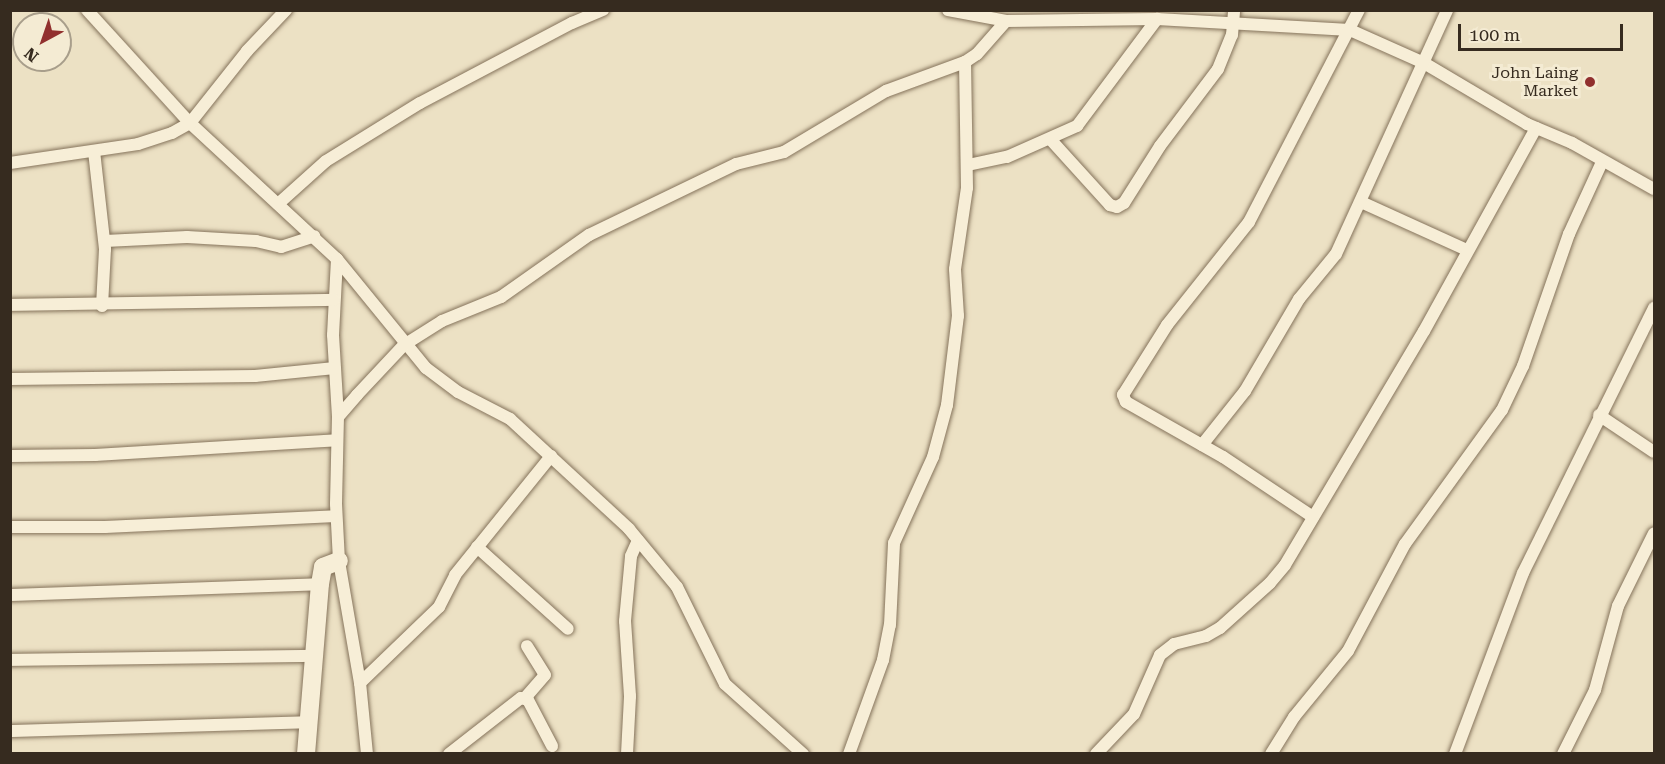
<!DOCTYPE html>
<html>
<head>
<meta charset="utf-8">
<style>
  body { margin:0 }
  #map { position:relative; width:1665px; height:764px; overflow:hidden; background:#ece1c4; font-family:"Roboto Serif",serif }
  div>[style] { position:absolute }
  .roads { filter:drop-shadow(0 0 2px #85735b) drop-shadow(0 0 2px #85735b) }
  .street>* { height:12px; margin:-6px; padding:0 6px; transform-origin:6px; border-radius:6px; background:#f7eed7 }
  .secondary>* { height:18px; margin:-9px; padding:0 9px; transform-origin:9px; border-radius:9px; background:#f7eed7 }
  .dots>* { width:16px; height:16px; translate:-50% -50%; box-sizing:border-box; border:3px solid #f4ebd3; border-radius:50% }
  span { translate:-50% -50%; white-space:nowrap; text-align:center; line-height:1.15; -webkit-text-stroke:6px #f4ebd3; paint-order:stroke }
  .poi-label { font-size:16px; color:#362b1f }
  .right { translate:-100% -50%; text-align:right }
  .frame { position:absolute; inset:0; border:12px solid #362b1f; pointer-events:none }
  .north { position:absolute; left:12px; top:12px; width:60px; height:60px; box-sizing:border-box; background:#f4ebd3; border:2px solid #a89e8b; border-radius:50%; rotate:220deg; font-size:16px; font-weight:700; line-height:24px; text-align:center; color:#362b1f }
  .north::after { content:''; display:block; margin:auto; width:21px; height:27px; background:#91302e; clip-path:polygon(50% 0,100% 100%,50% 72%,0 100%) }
  .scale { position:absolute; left:1458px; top:24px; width:165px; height:27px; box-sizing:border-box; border:3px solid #362b1f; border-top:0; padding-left:8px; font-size:18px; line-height:21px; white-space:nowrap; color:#362b1f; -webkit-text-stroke:4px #f4ebd3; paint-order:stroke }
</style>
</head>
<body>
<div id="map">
  <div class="roads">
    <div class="street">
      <div style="left:87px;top:10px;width:153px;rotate:47.7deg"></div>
      <div style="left:190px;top:123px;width:200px;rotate:42.8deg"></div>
      <div style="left:337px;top:259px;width:141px;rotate:50.8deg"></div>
      <div style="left:426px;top:368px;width:40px;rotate:37deg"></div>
      <div style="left:458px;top:392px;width:59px;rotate:27.4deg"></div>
      <div style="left:510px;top:419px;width:162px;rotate:42.7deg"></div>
      <div style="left:629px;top:529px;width:75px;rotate:50.4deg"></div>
      <div style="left:677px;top:587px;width:108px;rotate:63.7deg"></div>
      <div style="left:725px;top:684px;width:105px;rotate:41.9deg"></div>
      <div style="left:948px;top:10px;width:59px;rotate:10.7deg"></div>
      <div style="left:1006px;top:21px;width:151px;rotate:-0.8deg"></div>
      <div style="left:1157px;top:19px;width:193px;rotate:3.3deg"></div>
      <div style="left:1350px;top:30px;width:81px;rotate:24deg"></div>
      <div style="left:1424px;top:63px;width:120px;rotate:30.6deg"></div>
      <div style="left:1527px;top:124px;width:49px;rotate:22.9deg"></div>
      <div style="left:1572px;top:143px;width:94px;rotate:29.3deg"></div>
      <div style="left:1051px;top:140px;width:88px;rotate:47.8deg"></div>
      <div style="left:1110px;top:205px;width:7px;rotate:16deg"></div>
      <div style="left:1117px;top:207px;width:8px;rotate:-30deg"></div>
      <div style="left:1124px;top:203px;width:67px;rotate:-57.7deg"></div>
      <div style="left:1160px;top:146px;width:96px;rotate:-53deg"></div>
      <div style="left:1218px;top:69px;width:37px;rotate:-68deg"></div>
      <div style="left:1232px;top:35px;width:25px;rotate:-85deg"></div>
      <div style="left:94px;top:151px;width:99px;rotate:83.6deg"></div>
      <div style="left:105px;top:249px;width:57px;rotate:93deg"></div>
      <div style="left:10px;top:163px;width:129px;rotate:-8.4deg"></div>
      <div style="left:138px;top:144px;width:36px;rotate:-18deg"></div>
      <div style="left:172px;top:133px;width:21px;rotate:-29deg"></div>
      <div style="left:190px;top:123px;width:92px;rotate:-51.6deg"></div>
      <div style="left:247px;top:51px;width:57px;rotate:-46.4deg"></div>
      <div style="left:968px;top:165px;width:40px;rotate:-12deg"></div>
      <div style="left:1007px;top:157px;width:77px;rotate:-23.9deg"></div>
      <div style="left:1077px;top:126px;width:134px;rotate:-53.2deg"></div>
      <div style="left:1361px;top:202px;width:116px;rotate:24.4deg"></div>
      <div style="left:278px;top:204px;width:64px;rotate:-41.9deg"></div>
      <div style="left:326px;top:161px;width:110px;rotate:-31.7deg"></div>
      <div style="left:420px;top:103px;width:172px;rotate:-27.8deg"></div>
      <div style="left:572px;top:23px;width:34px;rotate:-23deg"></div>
      <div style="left:105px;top:241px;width:82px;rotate:-2.8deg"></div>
      <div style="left:187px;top:237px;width:69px;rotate:3.3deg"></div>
      <div style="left:256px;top:241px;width:26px;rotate:13deg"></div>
      <div style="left:281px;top:247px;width:35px;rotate:-18deg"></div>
      <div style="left:337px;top:259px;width:76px;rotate:93deg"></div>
      <div style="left:333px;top:335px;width:82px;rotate:86.5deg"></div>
      <div style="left:10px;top:305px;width:324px;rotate:-0.9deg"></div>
      <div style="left:10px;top:379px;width:245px;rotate:-0.7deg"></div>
      <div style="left:255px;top:376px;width:80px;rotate:-5.7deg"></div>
      <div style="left:1599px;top:415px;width:66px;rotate:33.9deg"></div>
      <div style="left:1202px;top:445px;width:69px;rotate:-51.5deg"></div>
      <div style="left:1245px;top:391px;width:107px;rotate:-59.6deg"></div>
      <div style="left:1299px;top:299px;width:58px;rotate:-50.6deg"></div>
      <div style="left:1336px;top:254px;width:268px;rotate:-65.5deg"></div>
      <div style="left:10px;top:456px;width:85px;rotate:-0.7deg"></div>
      <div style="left:95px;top:455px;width:242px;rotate:-3.5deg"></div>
      <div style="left:1313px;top:517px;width:108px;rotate:-146.3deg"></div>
      <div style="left:1223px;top:457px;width:112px;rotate:-150.4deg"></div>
      <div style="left:1126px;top:402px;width:8px;rotate:-113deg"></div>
      <div style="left:1123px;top:395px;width:83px;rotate:-57.8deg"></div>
      <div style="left:1167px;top:325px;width:132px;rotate:-51.5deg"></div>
      <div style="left:1249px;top:222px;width:239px;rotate:-62.6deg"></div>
      <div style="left:10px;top:527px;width:95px"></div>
      <div style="left:105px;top:527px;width:231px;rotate:-2.7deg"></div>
      <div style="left:477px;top:547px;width:122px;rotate:42deg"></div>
      <div style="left:10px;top:595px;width:310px;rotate:-2deg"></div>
      <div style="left:10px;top:660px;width:303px;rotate:-0.8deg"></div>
      <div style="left:360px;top:683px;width:110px;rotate:-43.9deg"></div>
      <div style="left:439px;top:607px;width:36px;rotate:-63deg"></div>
      <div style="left:455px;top:575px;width:153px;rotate:-51.1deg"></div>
      <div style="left:525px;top:698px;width:30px;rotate:-49deg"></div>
      <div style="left:545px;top:675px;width:34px;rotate:-122deg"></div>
      <div style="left:10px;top:731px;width:299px;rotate:-1.7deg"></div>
      <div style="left:367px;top:754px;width:71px;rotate:-95.6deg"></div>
      <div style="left:360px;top:683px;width:124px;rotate:-99.8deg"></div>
      <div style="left:339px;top:561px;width:57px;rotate:-93deg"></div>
      <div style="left:336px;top:504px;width:87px;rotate:-88.7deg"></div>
      <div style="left:338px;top:417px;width:29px;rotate:-49deg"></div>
      <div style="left:357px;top:395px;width:69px;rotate:-46.8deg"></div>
      <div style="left:404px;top:345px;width:45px;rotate:-32.3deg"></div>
      <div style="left:442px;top:321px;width:64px;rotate:-22.1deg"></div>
      <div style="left:501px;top:297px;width:108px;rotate:-35.2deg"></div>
      <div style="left:589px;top:235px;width:163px;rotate:-25.8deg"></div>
      <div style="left:736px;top:164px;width:49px;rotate:-14deg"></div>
      <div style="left:784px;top:152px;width:119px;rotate:-30.9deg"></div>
      <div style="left:886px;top:91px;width:84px;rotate:-20.2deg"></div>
      <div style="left:965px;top:62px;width:14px;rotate:-34deg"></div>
      <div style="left:977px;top:54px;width:44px;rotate:-48.7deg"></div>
      <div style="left:449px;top:754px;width:91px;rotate:-37.9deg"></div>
      <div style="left:521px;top:698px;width:7px;rotate:16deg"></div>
      <div style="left:528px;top:700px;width:52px;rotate:62.4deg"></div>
      <div style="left:627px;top:754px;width:58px;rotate:-87deg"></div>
      <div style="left:630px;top:696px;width:75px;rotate:-93.8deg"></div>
      <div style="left:625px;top:621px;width:65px;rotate:-84.7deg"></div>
      <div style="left:631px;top:556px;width:17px;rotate:-66deg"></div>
      <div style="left:849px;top:754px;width:100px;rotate:-70.1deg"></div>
      <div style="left:883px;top:660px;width:36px;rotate:-79deg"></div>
      <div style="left:890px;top:625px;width:82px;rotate:-87.2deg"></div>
      <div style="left:894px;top:543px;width:94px;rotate:-65.6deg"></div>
      <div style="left:933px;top:457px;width:54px;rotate:-74.9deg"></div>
      <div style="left:947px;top:405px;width:90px;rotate:-83deg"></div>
      <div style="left:958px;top:316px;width:47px;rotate:-93.7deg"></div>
      <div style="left:955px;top:269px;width:82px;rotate:-81.6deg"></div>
      <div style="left:967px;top:188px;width:126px;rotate:-90.9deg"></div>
      <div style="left:1096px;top:754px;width:55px;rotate:-46.5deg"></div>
      <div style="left:1134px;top:714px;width:64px;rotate:-66.2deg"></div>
      <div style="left:1160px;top:655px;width:18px;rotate:-38deg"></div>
      <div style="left:1174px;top:644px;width:33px;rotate:-14deg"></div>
      <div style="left:1206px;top:636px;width:16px;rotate:-30deg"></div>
      <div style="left:1220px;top:628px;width:67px;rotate:-42deg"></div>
      <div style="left:1270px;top:583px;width:23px;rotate:-50deg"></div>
      <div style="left:1285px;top:565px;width:272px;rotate:-59.3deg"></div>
      <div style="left:1424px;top:331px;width:232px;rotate:-61.1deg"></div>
      <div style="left:1271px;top:754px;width:44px;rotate:-58.1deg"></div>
      <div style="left:1294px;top:717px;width:85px;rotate:-50.7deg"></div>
      <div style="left:1348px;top:651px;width:121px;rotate:-62deg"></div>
      <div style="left:1405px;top:544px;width:165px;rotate:-54.1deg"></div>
      <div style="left:1502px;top:410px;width:49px;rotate:-64.5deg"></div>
      <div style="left:1523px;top:366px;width:140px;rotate:-70.8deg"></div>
      <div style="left:1569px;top:234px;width:79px;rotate:-65.4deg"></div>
      <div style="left:1455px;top:754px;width:193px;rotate:-69.4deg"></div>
      <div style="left:1523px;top:573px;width:296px;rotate:-63.7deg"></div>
      <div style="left:1563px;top:754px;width:72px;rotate:-63.4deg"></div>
      <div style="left:1595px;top:690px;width:87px;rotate:-74.7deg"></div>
      <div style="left:1618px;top:606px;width:81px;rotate:-63.7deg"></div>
    </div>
    <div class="secondary">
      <div style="left:306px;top:754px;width:171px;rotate:-85.3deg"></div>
      <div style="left:320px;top:584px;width:17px;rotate:-80deg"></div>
      <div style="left:323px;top:567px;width:17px;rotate:-21deg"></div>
    </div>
  </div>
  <div class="dots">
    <div style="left:1590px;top:82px;background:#91302e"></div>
  </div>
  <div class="poi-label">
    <span class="right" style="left:1578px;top:82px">John Laing<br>Market</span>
  </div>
  <div class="frame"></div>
  <div class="north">N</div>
  <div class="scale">100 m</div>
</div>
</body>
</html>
